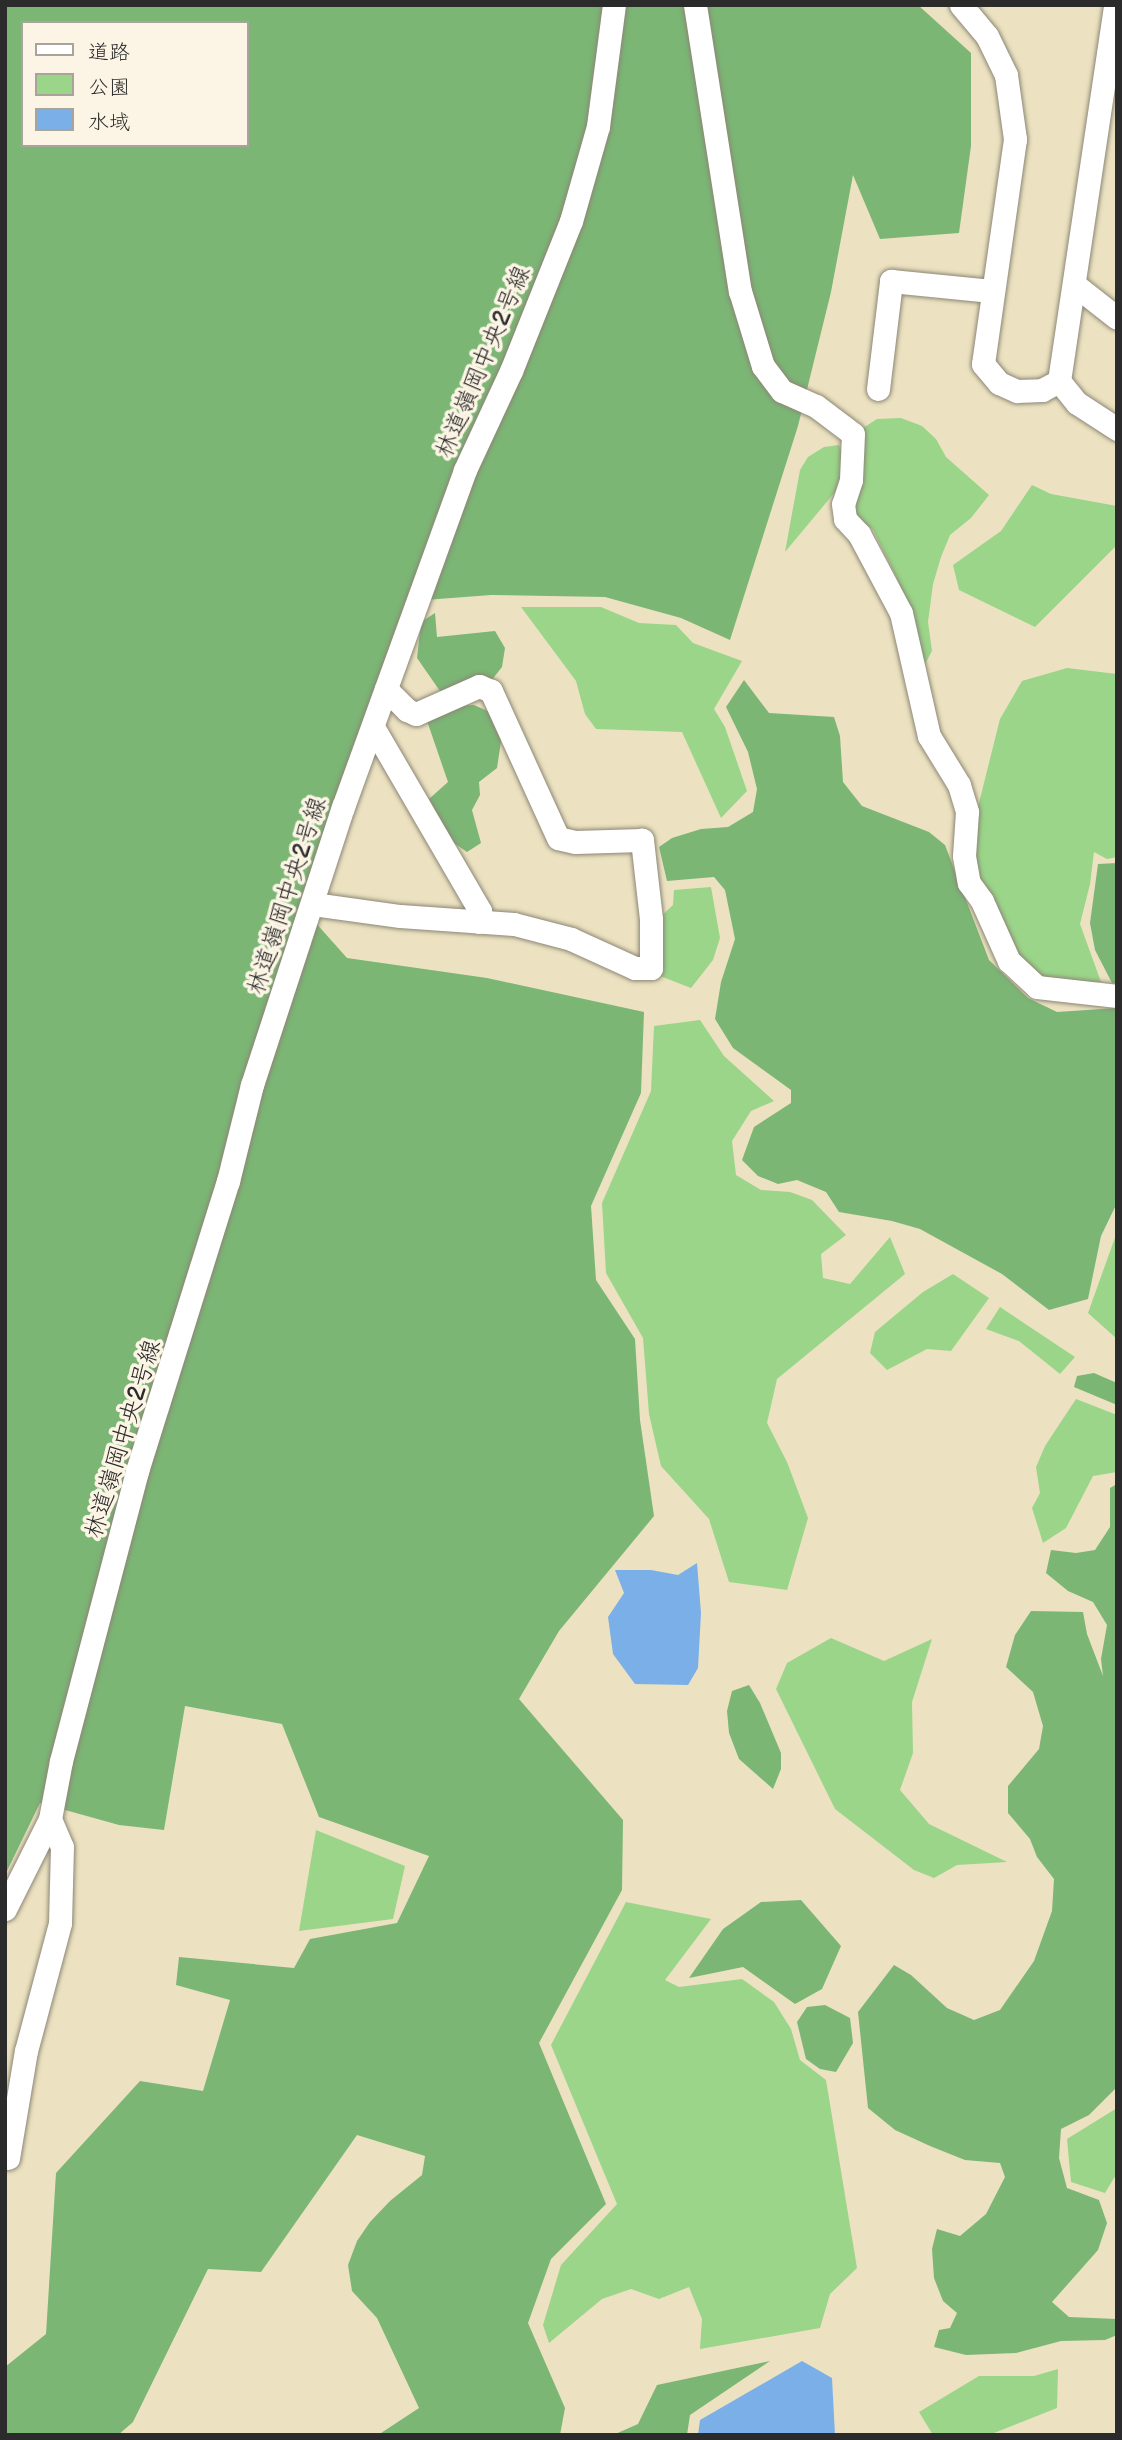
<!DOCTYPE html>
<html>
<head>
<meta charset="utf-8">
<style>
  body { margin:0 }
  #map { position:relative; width:1122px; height:2440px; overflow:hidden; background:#ece2c1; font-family:"Balsamiq Sans","Klee One",sans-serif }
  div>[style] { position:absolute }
  .green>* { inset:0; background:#9ad589 }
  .forest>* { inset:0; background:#7bb675 }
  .water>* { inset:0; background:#7bafe8 }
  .roads { filter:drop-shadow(0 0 2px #8c8676) drop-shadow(0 0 2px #8c8676) }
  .street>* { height:23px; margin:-11.5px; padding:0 11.5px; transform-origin:11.5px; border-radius:11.5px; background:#fff }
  span { translate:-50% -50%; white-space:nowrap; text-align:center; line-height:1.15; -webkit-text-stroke:7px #fcf5e5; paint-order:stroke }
  .street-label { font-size:24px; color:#2b2b2b }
  .frame { position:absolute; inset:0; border:7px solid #2b2b2b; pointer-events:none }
  .legend { position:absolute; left:21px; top:21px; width:228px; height:126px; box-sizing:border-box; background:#fcf5e5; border:2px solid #a8a49b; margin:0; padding:9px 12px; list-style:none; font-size:21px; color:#2b2b2b }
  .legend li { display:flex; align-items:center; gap:14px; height:35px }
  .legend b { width:35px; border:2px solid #a8a49b }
</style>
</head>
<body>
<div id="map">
  <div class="green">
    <div style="clip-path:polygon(901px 418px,922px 426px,936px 439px,946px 457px,989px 495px,971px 518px,950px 535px,941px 557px,933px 584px,928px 622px,932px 651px,924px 666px,915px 620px,894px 572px,873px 530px,855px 514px,860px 430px,877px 419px)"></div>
    <div style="clip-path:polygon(839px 445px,845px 461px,840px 486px,785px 552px,800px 470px,808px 457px,824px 447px)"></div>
    <div style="clip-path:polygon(1032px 485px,1051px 494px,1117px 506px,1117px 545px,1035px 627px,959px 590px,953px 565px,1001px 531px)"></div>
    <div style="clip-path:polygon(521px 607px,601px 607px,639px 623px,676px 625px,693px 643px,742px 661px,714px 709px,725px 727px,747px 791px,721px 818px,682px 732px,596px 729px,585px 714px,576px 681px)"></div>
    <div style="clip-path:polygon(1067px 668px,1117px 674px,1117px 857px,1107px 859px,1094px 852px,1090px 884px,1080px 924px,1101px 982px,1042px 981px,1008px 944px,974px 871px,975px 819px,1000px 719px,1022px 681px)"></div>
    <div style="clip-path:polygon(711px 887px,720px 938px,713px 960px,691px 988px,660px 976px,656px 921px,673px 905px,674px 890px)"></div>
    <div style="clip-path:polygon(700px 1020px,724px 1056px,774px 1101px,751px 1111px,732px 1141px,736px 1175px,761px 1190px,790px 1192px,812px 1200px,846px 1235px,821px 1254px,823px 1278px,850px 1284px,890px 1237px,905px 1274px,777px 1379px,767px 1423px,787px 1462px,808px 1518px,787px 1590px,729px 1582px,709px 1519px,661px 1466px,649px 1414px,643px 1338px,606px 1273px,602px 1203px,651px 1091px,654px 1026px)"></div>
    <div style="clip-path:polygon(1117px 1232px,1117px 1339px,1088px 1313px)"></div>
    <div style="clip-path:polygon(953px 1274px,989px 1298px,951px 1351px,927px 1349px,887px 1370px,870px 1353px,875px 1332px,923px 1292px)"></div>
    <div style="clip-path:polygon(1000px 1307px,1075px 1357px,1060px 1374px,1019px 1341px,986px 1329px)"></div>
    <div style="clip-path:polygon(1076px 1399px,1117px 1415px,1117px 1472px,1093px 1476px,1066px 1528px,1043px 1543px,1032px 1508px,1040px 1493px,1036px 1467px,1045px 1446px)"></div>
    <div style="clip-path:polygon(831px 1638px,884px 1661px,932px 1639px,912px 1702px,913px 1753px,900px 1790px,929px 1824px,1007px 1862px,957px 1865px,934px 1878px,914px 1870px,835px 1809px,776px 1689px,787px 1663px)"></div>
    <div style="clip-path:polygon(316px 1830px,405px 1866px,393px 1919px,299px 1931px)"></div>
    <div style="clip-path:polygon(626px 1902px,711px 1919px,665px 1980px,679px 1987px,742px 1979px,774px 2002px,791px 2029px,800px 2060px,826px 2080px,857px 2268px,830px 2294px,820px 2328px,700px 2349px,702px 2319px,689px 2287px,659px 2299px,631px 2289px,602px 2299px,549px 2343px,543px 2325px,561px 2265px,617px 2204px,551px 2045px)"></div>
    <div style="clip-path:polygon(1117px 2108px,1117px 2173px,1105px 2193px,1071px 2182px,1067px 2139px)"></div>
    <div style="clip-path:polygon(1058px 2369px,1057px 2408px,989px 2435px,933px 2435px,919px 2412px,979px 2376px,1034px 2376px)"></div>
  </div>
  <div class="forest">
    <div style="clip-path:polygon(evenodd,5px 5px,918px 5px,971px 53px,971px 146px,959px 233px,880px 239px,853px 175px,831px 292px,798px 426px,730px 640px,681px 618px,605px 597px,491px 595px,412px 601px,306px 912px,347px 958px,487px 978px,644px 1012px,641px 1093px,591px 1206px,596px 1280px,635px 1339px,640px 1420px,654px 1516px,559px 1631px,519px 1699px,623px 1820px,622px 1890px,539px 2043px,606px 2204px,551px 2259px,528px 2323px,565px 2408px,560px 2435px,378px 2435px,419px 2408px,377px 2318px,352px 2291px,348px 2265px,357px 2241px,370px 2222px,390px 2201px,422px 2175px,425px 2156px,357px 2135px,261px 2272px,208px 2269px,133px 2422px,118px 2435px,5px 2435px,5px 2367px,46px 2334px,56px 2173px,140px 2081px,203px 2091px,230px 2000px,176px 1985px,179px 1957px,294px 1968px,310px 1939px,397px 1923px,429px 1856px,319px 1817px,282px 1724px,185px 1706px,164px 1830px,119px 1825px,40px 1803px,5px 1875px,5px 5px,23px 23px,247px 23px,247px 145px,23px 145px,23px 23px)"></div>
    <div style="clip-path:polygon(435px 613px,437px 637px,495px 631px,505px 648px,502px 667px,491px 681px,442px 694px,417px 658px,421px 622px)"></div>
    <div style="clip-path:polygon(744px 680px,769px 713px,834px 717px,840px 736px,843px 782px,862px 806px,929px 832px,945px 845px,989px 960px,1028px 998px,1057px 1012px,1117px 1008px,1117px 1203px,1101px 1236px,1088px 1299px,1049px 1310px,1002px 1274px,920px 1229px,892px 1221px,839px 1212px,826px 1192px,797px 1180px,778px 1184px,758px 1176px,742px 1160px,754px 1127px,791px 1103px,791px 1090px,733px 1048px,715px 1019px,721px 982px,735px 939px,725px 890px,714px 877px,667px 881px,659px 847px,672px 838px,701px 829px,728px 827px,753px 812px,757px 789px,748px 752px,726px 707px)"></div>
    <div style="clip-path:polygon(474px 705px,492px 713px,502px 735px,497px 768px,479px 782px,480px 795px,472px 810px,481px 843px,467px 852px,451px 841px,429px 799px,448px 782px,426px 718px,453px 706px)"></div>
    <div style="clip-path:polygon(1117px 863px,1117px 984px,1112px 983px,1095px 950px,1090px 923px,1098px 864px)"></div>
    <div style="clip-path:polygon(1094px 1373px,1117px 1383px,1117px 1405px,1074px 1387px,1077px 1376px)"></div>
    <div style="clip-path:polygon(1117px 1484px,1117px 2087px,1089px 2115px,1061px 2129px,1059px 2158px,1067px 2188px,1099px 2200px,1107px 2223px,1098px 2250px,1052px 2302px,1069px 2317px,1117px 2319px,1117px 2335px,1105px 2340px,1061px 2341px,1016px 2353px,966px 2355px,934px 2347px,939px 2330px,950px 2328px,957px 2313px,943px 2301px,934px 2278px,932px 2249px,937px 2229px,960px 2236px,986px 2214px,1005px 2177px,1000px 2163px,965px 2160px,930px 2146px,895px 2130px,868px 2108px,858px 2012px,894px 1965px,911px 1975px,947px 2008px,974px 2020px,1000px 2010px,1034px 1961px,1052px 1911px,1054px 1879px,1037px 1857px,1030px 1839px,1008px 1813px,1008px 1786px,1039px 1749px,1043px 1726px,1033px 1692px,1006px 1667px,1015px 1635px,1031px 1611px,1083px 1612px,1087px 1634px,1103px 1676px,1101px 1659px,1107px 1625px,1093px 1602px,1068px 1591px,1046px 1573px,1051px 1550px,1076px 1553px,1095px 1550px,1110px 1527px,1110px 1488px)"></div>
    <div style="clip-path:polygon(749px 1685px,760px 1703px,781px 1753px,781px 1769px,773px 1789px,739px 1759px,729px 1733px,727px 1711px,732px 1691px)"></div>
    <div style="clip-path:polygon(801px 1900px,841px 1946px,822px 1989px,795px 2004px,743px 1967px,689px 1978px,723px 1929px,761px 1902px)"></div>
    <div style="clip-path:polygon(825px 2005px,850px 2018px,853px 2043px,836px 2072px,820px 2069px,806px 2059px,797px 2022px,807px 2007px)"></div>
    <div style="clip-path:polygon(770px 2361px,690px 2415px,687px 2435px,613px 2435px,638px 2424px,657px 2385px)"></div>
  </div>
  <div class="water">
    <div style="clip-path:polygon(697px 1563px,701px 1613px,698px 1668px,688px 1685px,635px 1684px,613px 1654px,608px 1617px,624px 1593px,615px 1570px,651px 1570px,678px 1575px)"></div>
    <div style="clip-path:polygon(802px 2361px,832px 2378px,835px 2435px,698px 2435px,700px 2420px)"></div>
  </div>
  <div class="roads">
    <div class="street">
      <div style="left:695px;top:5px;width:290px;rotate:81.1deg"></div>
      <div style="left:740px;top:291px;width:78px;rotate:73deg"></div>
      <div style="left:763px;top:366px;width:31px;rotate:53deg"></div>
      <div style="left:782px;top:391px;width:37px;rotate:24deg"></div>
      <div style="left:816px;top:406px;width:46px;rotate:37.1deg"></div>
      <div style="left:853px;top:434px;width:46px;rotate:92.5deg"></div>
      <div style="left:851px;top:480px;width:25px;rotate:108deg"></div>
      <div style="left:843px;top:504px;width:15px;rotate:82deg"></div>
      <div style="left:845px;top:519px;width:21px;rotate:47deg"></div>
      <div style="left:859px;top:534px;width:89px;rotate:62deg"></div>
      <div style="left:901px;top:613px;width:126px;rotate:77.2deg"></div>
      <div style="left:929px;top:736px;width:57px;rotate:58.5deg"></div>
      <div style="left:959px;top:785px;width:28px;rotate:73deg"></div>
      <div style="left:967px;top:812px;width:44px;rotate:93.9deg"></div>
      <div style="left:964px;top:856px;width:27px;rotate:80deg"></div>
      <div style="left:969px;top:883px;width:22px;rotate:54deg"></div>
      <div style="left:982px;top:901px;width:66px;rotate:65.8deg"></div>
      <div style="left:1009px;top:961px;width:38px;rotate:43deg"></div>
      <div style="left:1037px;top:987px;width:81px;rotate:6.4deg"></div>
      <div style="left:961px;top:5px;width:40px;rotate:50deg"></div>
      <div style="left:987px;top:36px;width:43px;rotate:64deg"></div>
      <div style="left:1006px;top:75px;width:65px;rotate:82deg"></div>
      <div style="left:1015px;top:139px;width:227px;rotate:98.1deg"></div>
      <div style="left:983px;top:364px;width:25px;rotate:50deg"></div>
      <div style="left:999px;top:383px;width:20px;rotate:24deg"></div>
      <div style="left:1017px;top:391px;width:25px;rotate:-2deg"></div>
      <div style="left:1042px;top:390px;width:19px;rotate:-28deg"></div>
      <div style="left:1059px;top:381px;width:380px;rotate:-81.5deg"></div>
      <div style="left:1075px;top:285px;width:53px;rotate:38.2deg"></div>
      <div style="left:1059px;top:381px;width:28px;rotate:51deg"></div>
      <div style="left:1077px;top:403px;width:48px;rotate:33deg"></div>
      <div style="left:878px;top:389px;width:109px;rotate:-83.1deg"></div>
      <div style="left:891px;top:281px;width:101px;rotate:5.7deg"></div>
      <div style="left:373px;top:727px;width:213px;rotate:59.8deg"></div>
      <div style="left:480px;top:911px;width:11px;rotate:95deg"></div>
      <div style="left:313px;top:904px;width:88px;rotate:7.9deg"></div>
      <div style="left:400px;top:916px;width:114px;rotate:4deg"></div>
      <div style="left:514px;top:924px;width:59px;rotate:14.7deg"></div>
      <div style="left:571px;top:939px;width:70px;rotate:24.4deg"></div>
      <div style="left:635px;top:968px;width:16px"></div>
      <div style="left:651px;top:968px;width:49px;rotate:-90deg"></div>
      <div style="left:651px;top:919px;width:80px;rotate:-96.5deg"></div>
      <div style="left:642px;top:840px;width:67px;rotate:178.3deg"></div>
      <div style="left:575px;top:842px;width:17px;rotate:-167deg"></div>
      <div style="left:558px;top:838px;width:162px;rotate:-114.5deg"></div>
      <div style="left:491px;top:691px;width:13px;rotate:-157deg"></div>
      <div style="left:479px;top:686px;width:69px;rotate:156deg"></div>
      <div style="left:416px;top:714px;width:10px;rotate:-156deg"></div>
      <div style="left:407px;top:710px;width:30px;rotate:-135deg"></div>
      <div style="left:5px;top:1909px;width:101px;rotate:-63.4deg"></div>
      <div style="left:50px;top:1819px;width:59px;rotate:-79.3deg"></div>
      <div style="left:61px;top:1761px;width:300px;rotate:-75.3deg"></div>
      <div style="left:137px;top:1471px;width:304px;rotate:-72.6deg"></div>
      <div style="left:228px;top:1181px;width:99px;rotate:-76deg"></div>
      <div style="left:252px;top:1085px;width:293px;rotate:-71.9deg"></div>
      <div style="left:343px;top:807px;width:358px;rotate:-70.1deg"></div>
      <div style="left:465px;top:470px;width:109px;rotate:-65.1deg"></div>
      <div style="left:511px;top:371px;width:162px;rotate:-68.2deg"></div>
      <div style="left:571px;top:221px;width:99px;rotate:-74.1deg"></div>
      <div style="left:598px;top:126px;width:122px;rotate:-82.5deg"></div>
      <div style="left:8px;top:2158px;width:109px;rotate:-80.5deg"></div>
      <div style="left:26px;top:2051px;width:132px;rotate:-75.1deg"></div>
      <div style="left:60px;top:1923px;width:76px;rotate:-88.5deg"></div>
      <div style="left:62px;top:1847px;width:30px;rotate:-113deg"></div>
    </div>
  </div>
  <div class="street-label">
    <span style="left:483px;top:362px;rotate:-67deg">林道嶺岡中央2号線</span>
    <span style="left:287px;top:896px;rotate:-72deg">林道嶺岡中央2号線</span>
    <span style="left:123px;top:1439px;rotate:-73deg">林道嶺岡中央2号線</span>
  </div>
  <div class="frame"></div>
  <ul class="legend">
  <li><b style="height:9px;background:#fff"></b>道路</li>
  <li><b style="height:19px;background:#9ad589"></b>公園</li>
  <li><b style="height:19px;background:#7bafe8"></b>水域</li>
  </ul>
</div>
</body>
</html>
